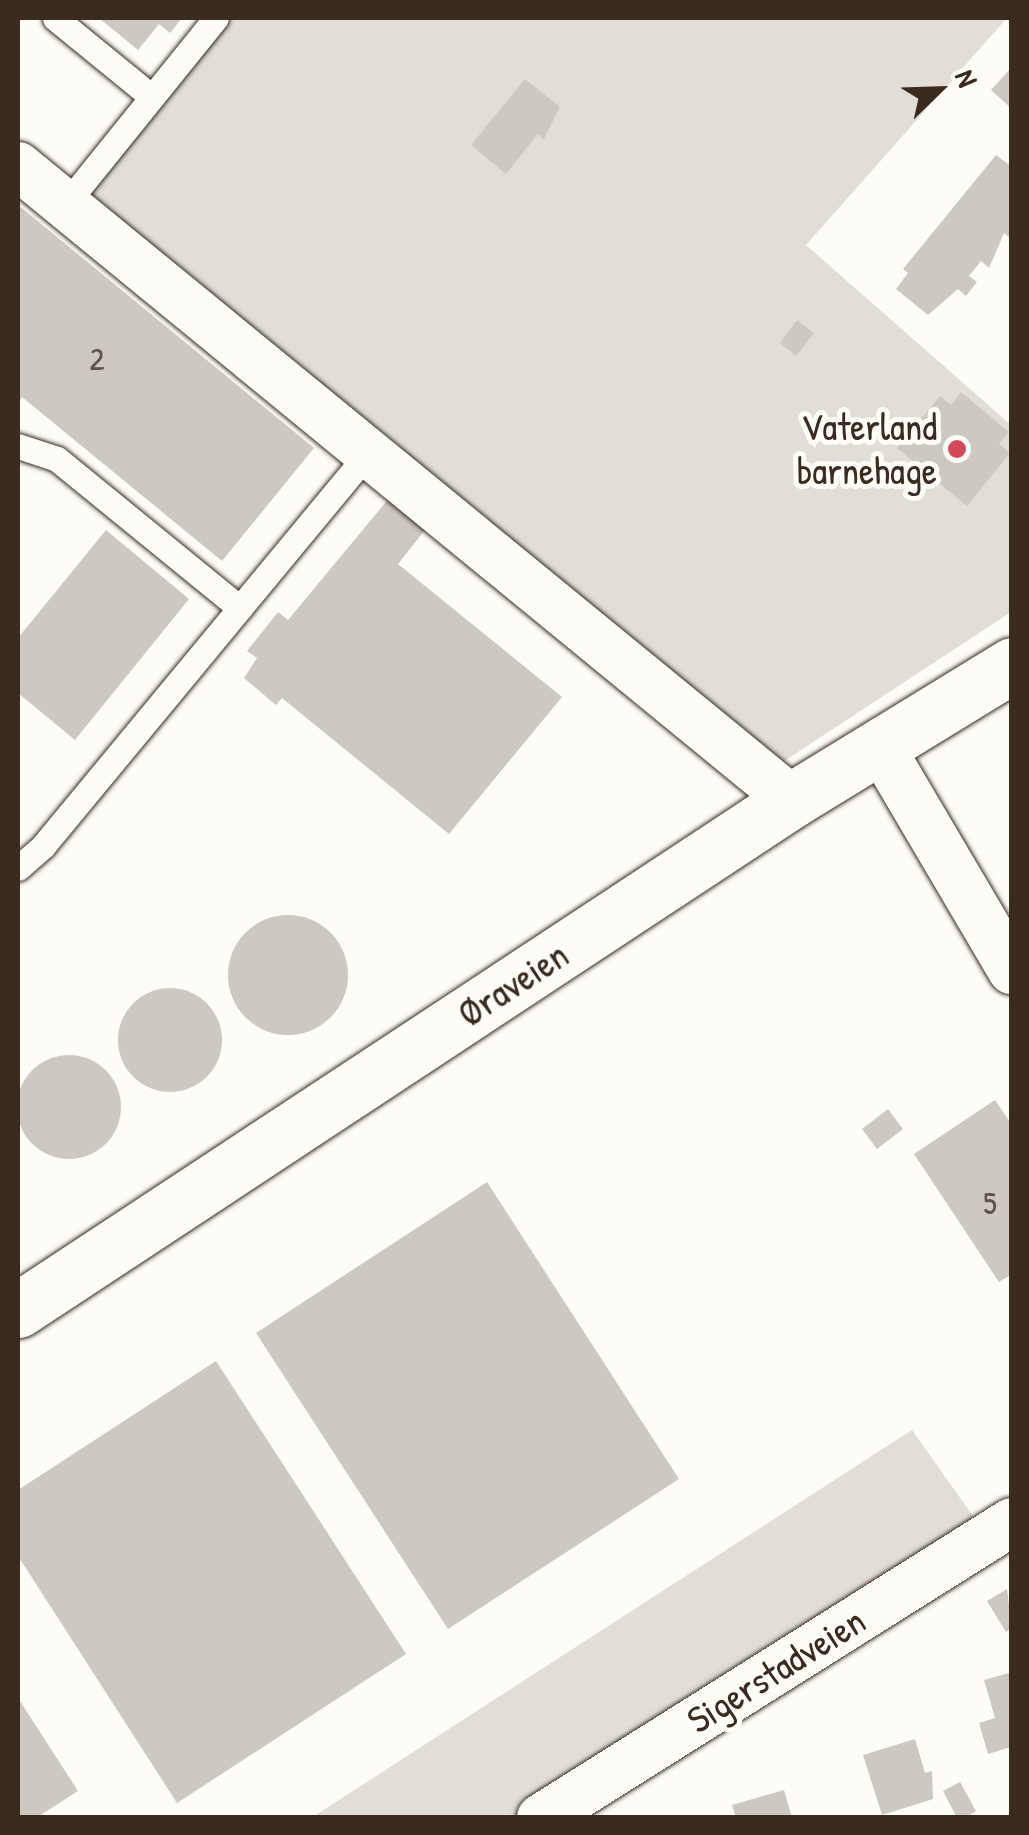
<!DOCTYPE html>
<html>
<head>
<meta charset="utf-8">
<style>
  body { margin:0 }
  #map { position:relative; width:1029px; height:1835px; overflow:hidden; background:#fdfcf7; font-family:"Patrick Hand",sans-serif }
  div>[style] { position:absolute }
  .green>* { inset:0; background:#e1ded7 }
  .building>* { inset:0; background:#cdc8c2 }
  .round { border-radius:50% }
  .roads { filter:drop-shadow(0 0 2px #3b2a1e) drop-shadow(0 0 2px #3b2a1e) }
  .lane>* { height:25px; margin:-12.5px; padding:0 12.5px; transform-origin:12.5px; border-radius:12.5px; background:#fdfcf7 }
  .street>* { height:48px; margin:-24px; padding:0 24px; transform-origin:24px; border-radius:24px; background:#fdfcf7 }
  .secondary>* { height:55px; margin:-27.5px; padding:0 27.5px; transform-origin:27.5px; border-radius:27.5px; background:#fdfcf7 }
  .dots>* { width:28px; height:28px; translate:-50% -50%; box-sizing:border-box; border:5px solid #fdfcf7; border-radius:50% }
  span { translate:-50% -50%; white-space:nowrap; text-align:center; line-height:1.15; -webkit-text-stroke:10px #fdfcf7; paint-order:stroke }
  .number-label { font-size:32px; color:#605247 }
  .number-label span { -webkit-text-stroke-width:0 }
  .poi-label { font-size:38px; color:#3b2a1e }
  .right { translate:-100% -50%; text-align:right }
  .street-label { font-size:38px; color:#3b2a1e }
  .frame { position:absolute; inset:0; border:20px solid #3b2a1e; pointer-events:none }
  .north { position:absolute; left:889px; top:40px; width:100px; height:100px; -webkit-text-stroke:8px #fdfcf7; paint-order:stroke; rotate:67deg; font-size:28px; font-weight:700; line-height:40px; text-align:center; color:#3b2a1e }
  .north::after { content:''; display:block; margin:auto; width:35px; height:45px; background:#3b2a1e; clip-path:polygon(50% 0,100% 100%,50% 72%,0 100%) }
</style>
</head>
<body>
<div id="map">
  <div class="green">
    <div style="clip-path:polygon(210px 18px,1007px 18px,806px 245px,1011px 425px,1011px 612px,763px 775px,55px 198px)"></div>
    <div style="clip-path:polygon(912px 1430px,980px 1526px,518px 1817px,311px 1818px)"></div>
  </div>
  <div class="building">
    <div style="clip-path:polygon(99px 18px,182px 18px,170px 33px,159px 24px,138px 50px)"></div>
    <div style="clip-path:polygon(1012px 67px,1012px 109px,991px 90px)"></div>
    <div style="clip-path:polygon(525px 79px,560px 107px,544px 139px,538px 134px,506px 174px,471px 145px)"></div>
    <div style="clip-path:polygon(996px 155px,1012px 167px,1012px 239px,1004px 233px,989px 268px,981px 261px,969px 276px,977px 282px,966px 296px,958px 289px,928px 315px,896px 289px,908px 273px,903px 269px)"></div>
    <div style="clip-path:polygon(18px 205px,314px 448px,222px 561px,22px 397px,18px 403px)"></div>
    <div style="clip-path:polygon(797px 320px,814px 333px,796px 356px,780px 343px)"></div>
    <div style="clip-path:polygon(961px 392px,1009px 432px,999px 444px,1010px 453px,967px 506px,897px 448px,940px 396px,951px 405px)"></div>
    <div style="clip-path:polygon(395px 491px,432px 521px,398px 564px,562px 697px,449px 834px,282px 698px,276px 705px,244px 678px,257px 658px,247px 651px,278px 612px,288px 620px)"></div>
    <div style="clip-path:polygon(106px 530px,189px 599px,75px 740px,18px 693px,18px 638px)"></div>
    <div class="round" style="left:228px;top:915px;width:120px;height:120px"></div>
    <div class="round" style="left:118px;top:988px;width:104px;height:104px"></div>
    <div class="round" style="left:17px;top:1055px;width:104px;height:104px"></div>
    <div style="clip-path:polygon(995px 1100px,1012px 1125px,1012px 1274px,999px 1282px,914px 1154px)"></div>
    <div style="clip-path:polygon(888px 1109px,903px 1129px,877px 1149px,862px 1129px)"></div>
    <div style="clip-path:polygon(487px 1182px,679px 1479px,448px 1629px,256px 1333px)"></div>
    <div style="clip-path:polygon(216px 1361px,406px 1654px,177px 1803px,18px 1556px,18px 1490px)"></div>
    <div style="clip-path:polygon(1007px 1589px,1012px 1628px,1006px 1632px,987px 1601px)"></div>
    <div style="clip-path:polygon(1012px 1672px,1011px 1747px,988px 1754px,979px 1723px,995px 1718px,984px 1680px)"></div>
    <div style="clip-path:polygon(18px 1698px,78px 1791px,36px 1818px,18px 1818px)"></div>
    <div style="clip-path:polygon(915px 1739px,925px 1773px,932px 1771px,933px 1799px,882px 1815px,863px 1755px)"></div>
    <div style="clip-path:polygon(960px 1782px,976px 1811px,965px 1818px,957px 1818px,943px 1791px)"></div>
    <div style="clip-path:polygon(784px 1790px,792px 1818px,736px 1818px,732px 1805px)"></div>
  </div>
  <div class="roads">
    <div class="lane">
      <div style="left:55px;top:18px;width:125px;rotate:39.2deg"></div>
      <div style="left:65px;top:205px;width:240px;rotate:-51.1deg"></div>
      <div style="left:18px;top:446px;width:41px;rotate:18.4deg"></div>
      <div style="left:57px;top:459px;width:236px;rotate:39.2deg"></div>
      <div style="left:18px;top:868px;width:33px;rotate:-41deg"></div>
      <div style="left:43px;top:846px;width:511px;rotate:-50.4deg"></div>
    </div>
    <div class="street">
      <div style="left:18px;top:166px;width:1001px;rotate:39.32deg"></div>
      <div style="left:881px;top:748px;width:258px;rotate:59.5deg"></div>
      <div style="left:541px;top:1818px;width:556px;rotate:-32.15deg"></div>
    </div>
    <div class="secondary">
      <div style="left:18px;top:1310px;width:927px;rotate:-33.38deg"></div>
      <div style="left:792px;top:800px;width:258px;rotate:-31.5deg"></div>
    </div>
  </div>
  <div class="dots">
    <div style="left:957px;top:449px;background:#d1495b"></div>
  </div>
  <div class="number-label">
    <span style="left:97px;top:359px">2</span>
    <span style="left:990px;top:1203px">5</span>
  </div>
  <div class="poi-label">
    <span class="right" style="left:937px;top:449px">Vaterland<br>barnehage</span>
  </div>
  <div class="street-label">
    <span style="left:513px;top:984px;rotate:-33deg">Øraveien</span>
    <span style="left:776px;top:1670px;rotate:-32deg">Sigerstadveien</span>
  </div>
  <div class="frame"></div>
  <div class="north">N</div>
</div>
</body>
</html>
